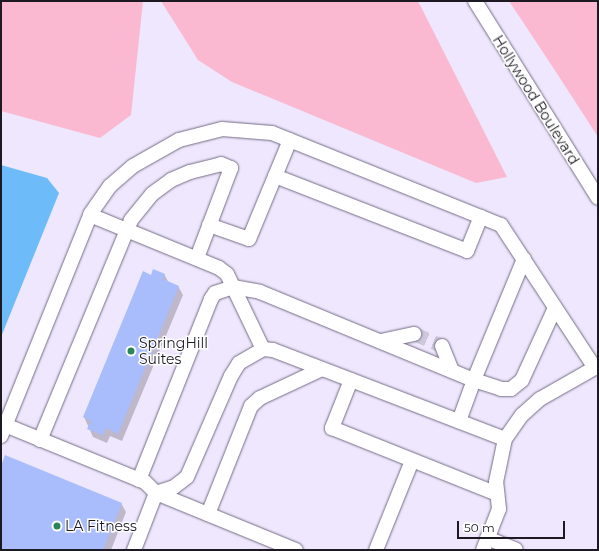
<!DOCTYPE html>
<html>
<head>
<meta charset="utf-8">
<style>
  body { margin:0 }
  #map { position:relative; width:599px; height:551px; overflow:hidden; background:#eee7fd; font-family:Montserrat,sans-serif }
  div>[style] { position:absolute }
  .green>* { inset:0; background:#fab9d0 }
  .water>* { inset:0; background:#6dbbf8 }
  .shadow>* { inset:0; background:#0003 }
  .building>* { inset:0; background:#a9bcfc }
  .minor-tunnel>* { height:14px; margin-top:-7px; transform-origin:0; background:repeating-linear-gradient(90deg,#cec8dc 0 14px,transparent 0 21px) }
  .roads { filter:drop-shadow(0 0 1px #746c84) drop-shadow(0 0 1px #746c84) }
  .minor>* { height:14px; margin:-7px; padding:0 7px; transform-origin:7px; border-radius:7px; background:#fff }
  .dots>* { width:11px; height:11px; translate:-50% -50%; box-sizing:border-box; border:2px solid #fff; border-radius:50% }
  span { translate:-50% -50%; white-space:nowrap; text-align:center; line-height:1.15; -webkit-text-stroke:3px #fff; paint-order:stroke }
  .street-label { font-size:14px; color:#1c1922 }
  .poi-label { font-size:14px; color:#1c1922 }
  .left { translate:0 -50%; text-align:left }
  .frame { position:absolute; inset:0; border:2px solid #1c1922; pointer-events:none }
  .scale { position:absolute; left:457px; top:521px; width:108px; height:18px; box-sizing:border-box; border:2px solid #1c1922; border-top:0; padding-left:5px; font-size:12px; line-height:14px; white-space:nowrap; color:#1c1922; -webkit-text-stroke:3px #fff; paint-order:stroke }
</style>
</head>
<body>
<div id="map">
  <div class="green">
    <div style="clip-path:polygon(1px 1px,143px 1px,131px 115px,100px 138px,1px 111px)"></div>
    <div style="clip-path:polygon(161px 1px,418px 1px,507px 177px,476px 183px,232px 82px,198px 60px)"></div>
    <div style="clip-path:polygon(509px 1px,598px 1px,598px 137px,556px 72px)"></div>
  </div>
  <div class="water">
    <div style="clip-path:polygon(1px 165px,47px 178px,59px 193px,1px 337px)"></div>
  </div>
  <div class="shadow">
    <div style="clip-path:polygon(164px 274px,169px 283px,178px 286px,183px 295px,122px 441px,110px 436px,107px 443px,93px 437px,84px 417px,152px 276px)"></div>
    <div style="clip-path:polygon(1px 468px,121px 503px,126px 512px,111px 550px,1px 550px)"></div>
  </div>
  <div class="building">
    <div style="clip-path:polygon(153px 269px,165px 274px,163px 279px,179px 286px,118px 434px,106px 428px,103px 435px,87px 429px,91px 421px,83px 417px,143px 271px,151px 275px)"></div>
    <div style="clip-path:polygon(5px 455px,122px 503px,103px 550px,1px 550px,1px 466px)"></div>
  </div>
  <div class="minor-tunnel">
    <div style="left:414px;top:334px;width:30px;rotate:23deg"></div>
  </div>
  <div class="roads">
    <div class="minor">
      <div style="left:475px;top:1px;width:232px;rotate:58deg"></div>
      <div style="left:275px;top:176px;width:206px;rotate:21.3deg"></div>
      <div style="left:467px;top:251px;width:37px;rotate:-68deg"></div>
      <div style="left:90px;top:215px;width:139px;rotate:22.3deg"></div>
      <div style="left:219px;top:268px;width:10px;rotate:37deg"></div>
      <div style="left:227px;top:274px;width:83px;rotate:64.4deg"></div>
      <div style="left:209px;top:225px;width:42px;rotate:19.3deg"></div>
      <div style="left:249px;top:239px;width:107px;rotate:-67.5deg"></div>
      <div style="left:524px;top:259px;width:131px;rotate:112.5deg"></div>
      <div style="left:474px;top:380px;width:28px;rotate:18deg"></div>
      <div style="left:501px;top:389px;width:10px"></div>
      <div style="left:511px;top:389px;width:14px;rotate:-39deg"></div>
      <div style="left:522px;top:380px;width:79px;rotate:-65.4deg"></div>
      <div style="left:381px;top:341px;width:34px;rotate:-12deg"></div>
      <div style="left:442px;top:346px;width:27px;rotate:68deg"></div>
      <div style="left:351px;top:380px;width:52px;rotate:111.6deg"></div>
      <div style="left:332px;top:428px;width:178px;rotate:21.8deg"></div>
      <div style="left:5px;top:425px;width:151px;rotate:22.2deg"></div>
      <div style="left:145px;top:482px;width:16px;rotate:45deg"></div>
      <div style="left:156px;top:493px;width:151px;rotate:22.2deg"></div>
      <div style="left:1px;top:436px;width:240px;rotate:-68deg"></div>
      <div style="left:91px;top:213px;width:33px;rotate:-55deg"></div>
      <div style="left:110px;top:186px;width:30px;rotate:-41deg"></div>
      <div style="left:133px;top:166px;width:53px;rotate:-29.5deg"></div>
      <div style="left:179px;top:140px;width:44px;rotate:-14.3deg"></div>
      <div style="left:222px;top:129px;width:50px;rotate:4.6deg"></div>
      <div style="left:272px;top:133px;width:247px;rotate:21.9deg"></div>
      <div style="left:501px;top:225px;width:171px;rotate:56.7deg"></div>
      <div style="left:40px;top:440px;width:238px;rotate:-67.5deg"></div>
      <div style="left:131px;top:220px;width:33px;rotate:-51deg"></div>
      <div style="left:152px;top:194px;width:24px;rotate:-36deg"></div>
      <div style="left:171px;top:180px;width:21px;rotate:-23deg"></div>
      <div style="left:190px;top:172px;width:32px;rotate:-14deg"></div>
      <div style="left:221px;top:164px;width:11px;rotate:22deg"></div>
      <div style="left:231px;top:168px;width:96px;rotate:110.7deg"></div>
      <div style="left:139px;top:480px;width:195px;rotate:-68.3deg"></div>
      <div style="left:211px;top:299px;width:7px;rotate:-56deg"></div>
      <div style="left:215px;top:293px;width:19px;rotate:-18deg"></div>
      <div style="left:233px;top:287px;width:27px;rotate:10deg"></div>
      <div style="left:260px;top:292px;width:231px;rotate:22.4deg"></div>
      <div style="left:474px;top:380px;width:44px;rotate:110.1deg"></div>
      <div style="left:156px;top:493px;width:19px;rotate:-18deg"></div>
      <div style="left:174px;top:487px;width:16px;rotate:-38deg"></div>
      <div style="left:187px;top:477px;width:110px;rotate:-66.5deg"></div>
      <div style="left:231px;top:376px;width:15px;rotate:-58deg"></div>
      <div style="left:239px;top:363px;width:28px;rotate:-30deg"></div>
      <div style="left:263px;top:349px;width:10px;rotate:6deg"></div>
      <div style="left:273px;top:350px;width:248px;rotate:21deg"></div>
      <div style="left:505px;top:439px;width:29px;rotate:-55deg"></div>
      <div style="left:522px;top:415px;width:24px;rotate:-42deg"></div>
      <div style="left:540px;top:399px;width:67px;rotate:-29.6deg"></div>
      <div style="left:208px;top:514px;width:116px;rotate:-68.3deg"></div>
      <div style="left:251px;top:406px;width:12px;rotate:-42deg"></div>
      <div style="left:260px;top:398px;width:68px;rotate:-25.1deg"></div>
      <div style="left:487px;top:538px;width:31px;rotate:22deg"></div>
      <div style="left:134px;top:550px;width:61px;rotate:-68.9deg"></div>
      <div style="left:376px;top:550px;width:96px;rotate:-68deg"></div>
      <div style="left:483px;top:550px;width:44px;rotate:-68.7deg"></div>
      <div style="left:499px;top:509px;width:27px;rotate:-96deg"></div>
      <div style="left:496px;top:482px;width:44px;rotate:-78.2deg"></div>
    </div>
  </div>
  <div class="dots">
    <div style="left:131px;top:351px;background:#2a855b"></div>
    <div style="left:57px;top:526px;background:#2a855b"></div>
  </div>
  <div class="street-label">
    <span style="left:536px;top:100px;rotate:58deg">Hollywood Boulevard</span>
  </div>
  <div class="poi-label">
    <span class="left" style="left:139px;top:351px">SpringHill<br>Suites</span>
    <span class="left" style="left:65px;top:526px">LA Fitness</span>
  </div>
  <div class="frame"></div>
  <div class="scale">50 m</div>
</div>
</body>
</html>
